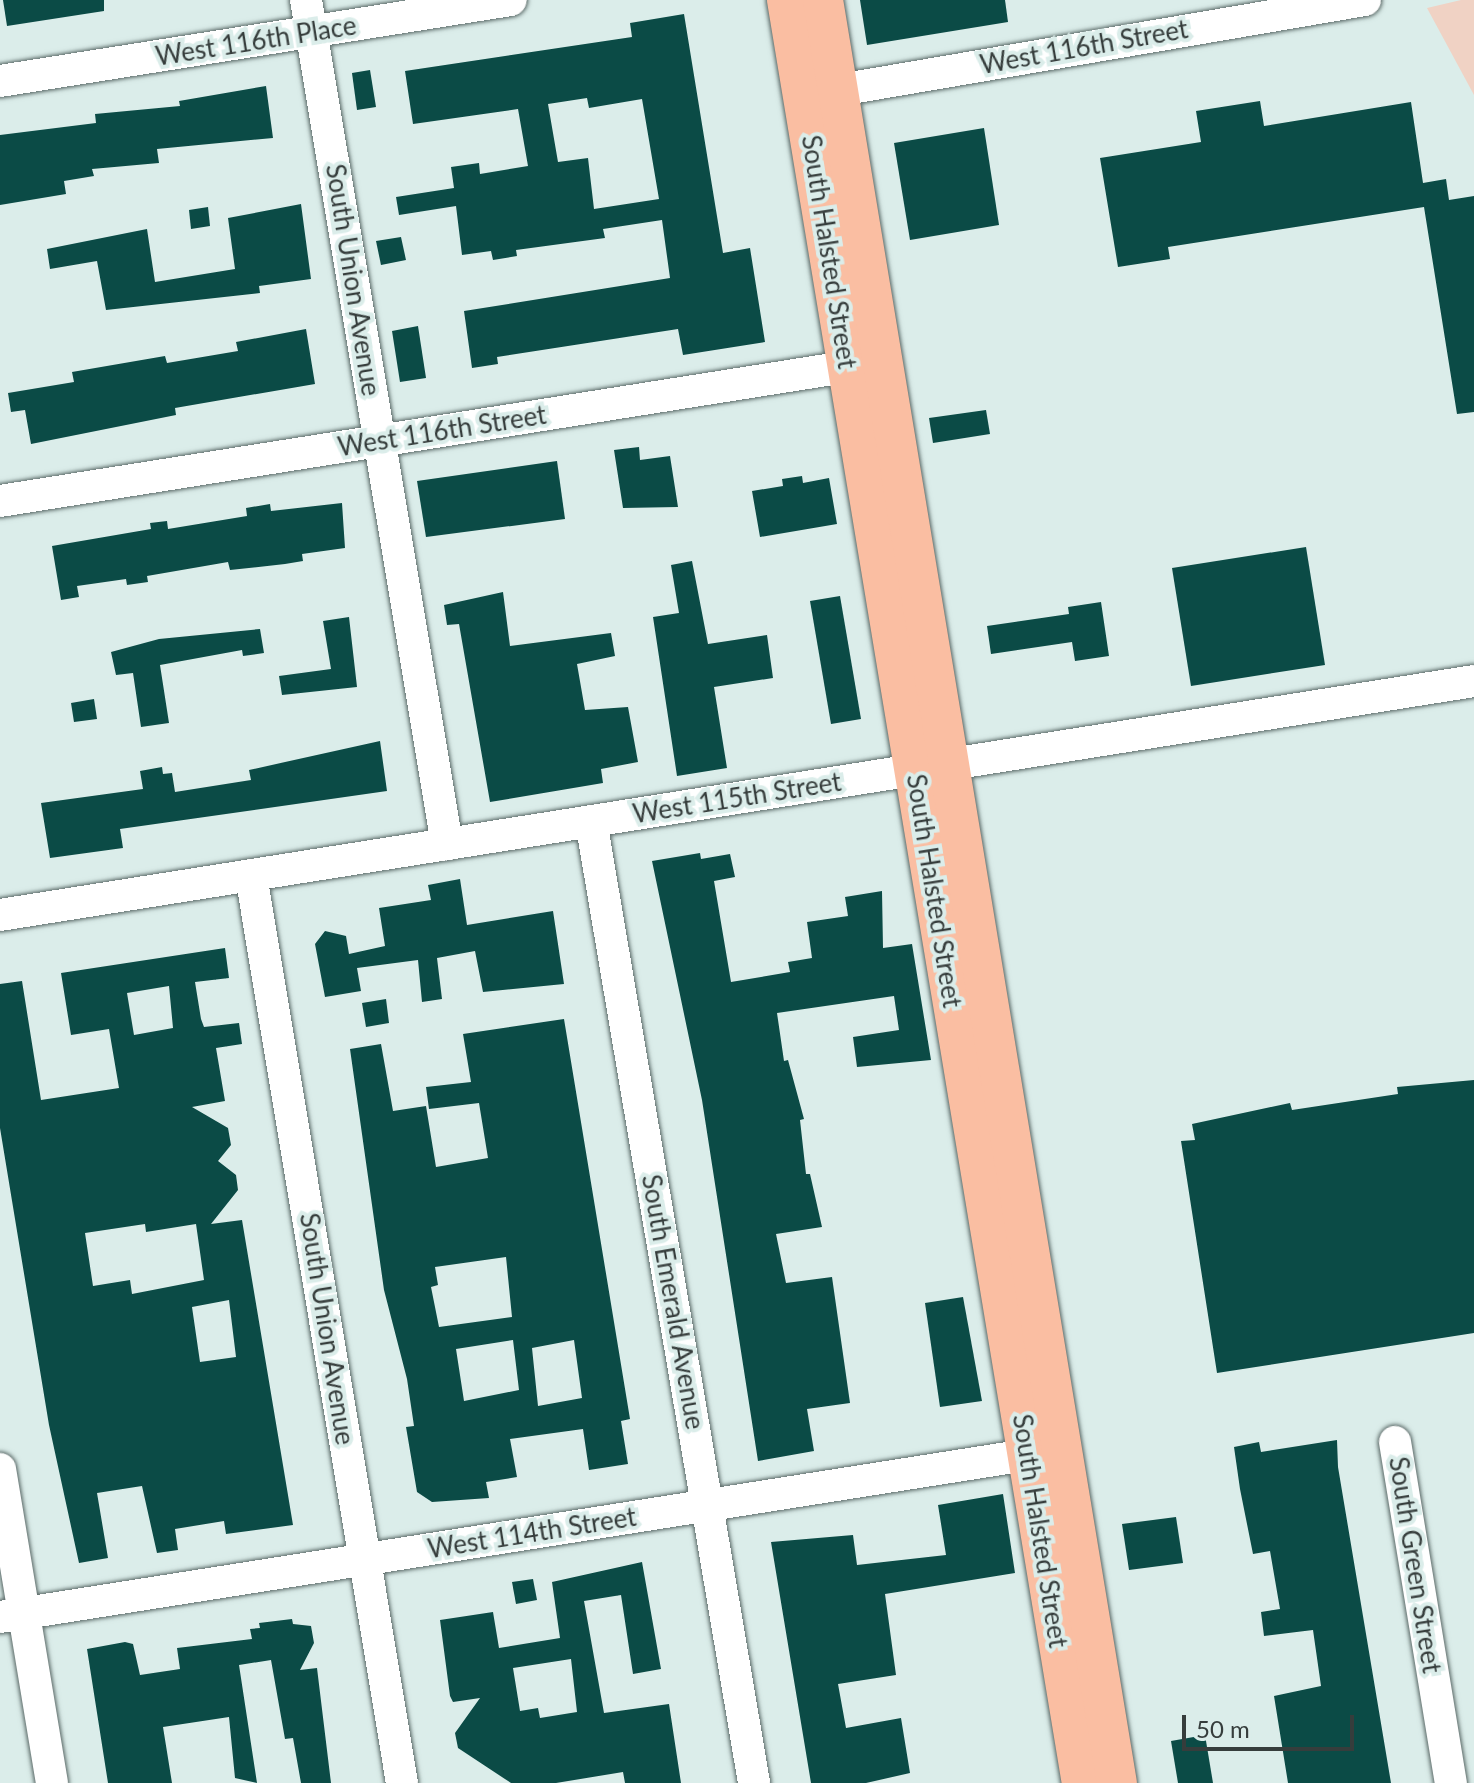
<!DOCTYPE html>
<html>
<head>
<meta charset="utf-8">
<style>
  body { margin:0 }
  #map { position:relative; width:1474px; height:1783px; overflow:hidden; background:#dbedea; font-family:Lato,sans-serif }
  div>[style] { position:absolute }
  .green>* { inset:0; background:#f0d2c4 }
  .building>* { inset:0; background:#0b4b46 }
  .roads { filter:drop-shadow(0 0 2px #5b6a68) drop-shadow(0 0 2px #5b6a68) }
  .minor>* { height:32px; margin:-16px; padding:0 16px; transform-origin:16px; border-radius:16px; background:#fff }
  .major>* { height:40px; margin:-20px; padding:0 20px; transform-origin:20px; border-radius:20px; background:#fabea2 }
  span { translate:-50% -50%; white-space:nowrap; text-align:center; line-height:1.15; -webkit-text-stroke:8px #dbedea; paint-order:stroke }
  .street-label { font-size:26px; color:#363d3c }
  .scale { position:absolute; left:1182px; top:1715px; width:172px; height:36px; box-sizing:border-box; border:4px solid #363d3c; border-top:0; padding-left:10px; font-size:24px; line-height:28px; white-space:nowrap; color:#363d3c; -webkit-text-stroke:6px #dbedea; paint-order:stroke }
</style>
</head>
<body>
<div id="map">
  <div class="green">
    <div style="clip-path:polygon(1461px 0,1474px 0,1474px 95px,1427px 8px)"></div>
  </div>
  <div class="building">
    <div style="clip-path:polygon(3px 0,104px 0,104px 11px,7px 26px)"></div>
    <div style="clip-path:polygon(860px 0,1005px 0,1008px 22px,867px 45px)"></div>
    <div style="clip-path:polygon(evenodd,684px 14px,723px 253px,750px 248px,765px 342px,683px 355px,678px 329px,497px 357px,498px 364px,472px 368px,464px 311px,670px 278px,662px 220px,603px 229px,605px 238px,516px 250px,517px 256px,493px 260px,491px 251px,462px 255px,456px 206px,399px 215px,396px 197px,454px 188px,451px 167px,479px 163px,480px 174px,528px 166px,518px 109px,413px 124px,405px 71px,632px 37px,630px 23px,684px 14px,587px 98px,589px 108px,642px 99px,659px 199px,594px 209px,588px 158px,558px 162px,548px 104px,587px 98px)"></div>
    <div style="clip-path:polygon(370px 70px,376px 107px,357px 110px,352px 73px)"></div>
    <div style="clip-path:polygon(266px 86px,273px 138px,157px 149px,159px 163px,92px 169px,94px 176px,64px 181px,66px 194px,0 205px,0 135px,96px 123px,95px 114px,180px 106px,179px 101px)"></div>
    <div style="clip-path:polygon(1260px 101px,1264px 126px,1411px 102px,1423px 183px,1446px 179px,1449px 200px,1474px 196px,1474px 412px,1457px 414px,1424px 207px,1168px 247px,1170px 259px,1118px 267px,1100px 158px,1201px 142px,1196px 111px)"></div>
    <div style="clip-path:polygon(984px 128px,999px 225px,910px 240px,894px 143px)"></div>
    <div style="clip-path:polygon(301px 204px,311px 279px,259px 286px,260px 293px,106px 310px,97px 261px,50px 269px,47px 249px,147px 229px,155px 282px,235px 269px,228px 218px)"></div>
    <div style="clip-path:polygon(208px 207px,210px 226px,191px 229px,189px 210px)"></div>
    <div style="clip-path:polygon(401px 237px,406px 260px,381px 265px,376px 241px)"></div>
    <div style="clip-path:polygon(418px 326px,426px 378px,400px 382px,392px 331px)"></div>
    <div style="clip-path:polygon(306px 329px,315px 384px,175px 408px,176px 415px,31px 444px,25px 410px,11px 412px,8px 393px,74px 382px,72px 372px,165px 356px,167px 363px,238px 351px,236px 342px)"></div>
    <div style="clip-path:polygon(986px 410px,990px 434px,933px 443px,929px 418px)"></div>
    <div style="clip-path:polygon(639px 447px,640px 460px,670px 456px,678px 507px,623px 508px,614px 450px)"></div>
    <div style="clip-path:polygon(557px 461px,565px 519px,426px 537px,417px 481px)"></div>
    <div style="clip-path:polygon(802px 476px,803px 483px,829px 478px,837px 524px,760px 537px,752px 491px,783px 486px,782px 479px)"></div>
    <div style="clip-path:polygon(342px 503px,345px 548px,302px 554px,303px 561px,285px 564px,230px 570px,228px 562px,147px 576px,148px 582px,127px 585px,126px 579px,77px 586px,79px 597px,61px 600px,52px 546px,151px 529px,150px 523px,167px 521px,168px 529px,247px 516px,246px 508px,270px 504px,271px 511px)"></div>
    <div style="clip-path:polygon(1306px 547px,1325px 665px,1191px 686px,1172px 568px)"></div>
    <div style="clip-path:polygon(692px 561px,708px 644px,767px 635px,773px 678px,714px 687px,727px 768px,677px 776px,653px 617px,679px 613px,671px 565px)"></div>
    <div style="clip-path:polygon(503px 592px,510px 646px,611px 633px,615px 656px,577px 664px,585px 710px,628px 707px,638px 762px,601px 769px,603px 783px,490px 802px,459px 624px,447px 625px,444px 605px)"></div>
    <div style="clip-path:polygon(840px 596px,861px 719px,831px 724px,810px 601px)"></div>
    <div style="clip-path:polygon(1101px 602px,1109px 656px,1075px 661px,1072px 642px,991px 654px,987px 626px,1069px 614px,1068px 607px)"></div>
    <div style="clip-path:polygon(349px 617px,357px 687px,282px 695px,279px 676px,331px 669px,323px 621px)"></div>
    <div style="clip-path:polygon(260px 629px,264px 653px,243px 656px,242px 650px,160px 665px,169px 723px,141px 727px,133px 673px,116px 675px,111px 652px,159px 639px)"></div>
    <div style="clip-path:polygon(94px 699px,97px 719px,74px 722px,71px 703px)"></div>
    <div style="clip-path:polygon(380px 741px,387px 791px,120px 829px,123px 848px,50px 858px,41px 803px,143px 789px,140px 771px,162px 767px,163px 774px,172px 773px,175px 792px,251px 780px,249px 770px)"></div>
    <div style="clip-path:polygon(700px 853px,701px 859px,730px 854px,735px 877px,714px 881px,731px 982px,790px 972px,788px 962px,812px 958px,807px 922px,848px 916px,845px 897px,882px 891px,883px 948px,912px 944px,931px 1060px,857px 1067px,853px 1037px,899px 1030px,894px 996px,777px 1013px,784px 1061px,788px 1060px,804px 1119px,800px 1120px,806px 1174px,810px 1174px,822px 1227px,776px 1234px,786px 1283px,832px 1277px,850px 1403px,807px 1409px,814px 1451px,758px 1461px,702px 1100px,652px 861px)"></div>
    <div style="clip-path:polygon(460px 879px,467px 925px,553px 911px,564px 984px,483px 992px,475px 951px,437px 958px,442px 999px,422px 1002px,418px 960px,357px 968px,361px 991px,325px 997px,315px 944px,325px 931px,346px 936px,349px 954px,385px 946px,379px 908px,431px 900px,428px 885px)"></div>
    <div style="clip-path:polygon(evenodd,225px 948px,229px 978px,195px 982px,201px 1019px,204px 1027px,239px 1023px,242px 1044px,216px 1048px,225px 1101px,192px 1107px,228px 1128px,231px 1145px,218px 1161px,236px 1175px,238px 1190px,211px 1224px,242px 1220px,293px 1525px,226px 1534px,224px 1521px,175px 1529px,178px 1550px,157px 1553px,142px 1486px,97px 1493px,108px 1558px,79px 1563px,49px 1425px,0 1128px,0 984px,22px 981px,41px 1100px,119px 1088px,109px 1029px,71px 1035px,61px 973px,225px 948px,169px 986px,173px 1028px,134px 1035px,127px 993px,169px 986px,225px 948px,145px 1224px,146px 1232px,196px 1224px,204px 1280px,132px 1294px,130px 1280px,93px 1286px,85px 1233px,145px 1224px,225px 948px,229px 1300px,236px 1357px,200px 1362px,192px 1307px,229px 1300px)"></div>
    <div style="clip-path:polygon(386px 999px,389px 1023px,366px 1027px,362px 1003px)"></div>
    <div style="clip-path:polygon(evenodd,564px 1019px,630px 1419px,621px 1421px,628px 1464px,589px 1470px,583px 1429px,510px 1439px,517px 1477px,486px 1482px,489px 1498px,432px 1502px,417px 1492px,406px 1427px,414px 1426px,407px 1379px,384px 1290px,350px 1049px,381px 1044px,393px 1111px,426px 1106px,436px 1167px,488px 1158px,479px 1103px,429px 1109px,426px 1087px,471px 1082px,463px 1034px,564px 1019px,506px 1257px,512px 1317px,439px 1327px,431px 1287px,438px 1285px,435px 1267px,506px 1257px,564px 1019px,513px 1340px,519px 1390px,464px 1401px,456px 1349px,513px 1340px,564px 1019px,574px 1340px,582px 1398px,538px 1406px,532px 1348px,574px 1340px)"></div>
    <div style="clip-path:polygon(1474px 1080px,1474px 1333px,1217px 1373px,1181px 1141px,1195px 1140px,1192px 1124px,1290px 1103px,1292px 1110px,1398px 1094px,1397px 1087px)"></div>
    <div style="clip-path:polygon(963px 1297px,982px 1401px,940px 1407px,925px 1303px)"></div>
    <div style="clip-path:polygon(1337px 1440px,1338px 1467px,1391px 1783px,1288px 1783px,1274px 1696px,1321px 1686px,1313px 1630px,1264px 1636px,1261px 1612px,1280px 1609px,1270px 1551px,1253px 1554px,1240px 1489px,1234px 1447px,1259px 1442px,1261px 1452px)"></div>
    <div style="clip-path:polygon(1003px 1494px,1015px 1573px,885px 1594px,896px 1675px,838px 1684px,846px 1728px,901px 1718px,910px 1773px,866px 1783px,811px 1783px,771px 1542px,853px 1535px,857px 1565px,946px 1555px,938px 1505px)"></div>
    <div style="clip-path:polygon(1176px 1517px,1183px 1563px,1129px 1570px,1122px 1524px)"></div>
    <div style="clip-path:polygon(evenodd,642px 1562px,661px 1669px,633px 1674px,621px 1595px,584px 1601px,604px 1713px,669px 1704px,681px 1783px,625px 1783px,623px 1772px,556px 1783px,511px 1783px,458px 1748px,455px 1733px,480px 1698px,453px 1702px,450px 1696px,440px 1620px,493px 1612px,499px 1648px,560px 1638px,552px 1582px,642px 1562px,571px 1659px,577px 1712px,540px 1718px,538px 1708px,520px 1711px,513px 1668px,571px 1659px)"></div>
    <div style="clip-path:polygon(533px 1579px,537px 1600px,516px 1604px,512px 1582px)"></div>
    <div style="clip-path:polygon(292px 1619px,293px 1624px,311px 1626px,314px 1643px,300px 1670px,317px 1668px,331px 1783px,301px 1783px,293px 1738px,285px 1739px,271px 1660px,239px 1665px,257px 1783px,235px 1778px,229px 1717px,163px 1727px,172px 1783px,108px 1783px,87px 1649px,125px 1642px,133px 1644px,140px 1675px,180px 1669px,177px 1648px,252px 1639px,250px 1629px,260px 1628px,259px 1623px)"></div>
    <div style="clip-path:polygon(1205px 1735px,1213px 1783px,1178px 1783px,1171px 1741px)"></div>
  </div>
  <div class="roads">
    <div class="minor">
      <div style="left:306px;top:0;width:856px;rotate:80.52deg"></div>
      <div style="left:0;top:81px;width:517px;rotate:-9.01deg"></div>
      <div style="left:816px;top:94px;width:557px;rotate:-9.72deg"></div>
      <div style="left:0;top:501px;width:881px;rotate:-9.01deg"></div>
      <div style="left:591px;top:821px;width:976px;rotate:80.38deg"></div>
      <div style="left:251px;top:875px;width:920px;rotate:80.56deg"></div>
      <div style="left:0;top:915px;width:1492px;rotate:-9.02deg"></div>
      <div style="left:1395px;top:1442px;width:346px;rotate:80.7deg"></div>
      <div style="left:0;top:1469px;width:318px;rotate:80.6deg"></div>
      <div style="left:0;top:1617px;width:1065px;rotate:-8.97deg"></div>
    </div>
    <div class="major">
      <div style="left:787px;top:0;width:1807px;rotate:80.61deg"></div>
      <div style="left:823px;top:0;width:1807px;rotate:80.64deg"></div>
    </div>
  </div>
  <div class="street-label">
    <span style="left:256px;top:41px;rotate:-9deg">West 116th Place</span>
    <span style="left:1084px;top:47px;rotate:-10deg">West 116th Street</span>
    <span style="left:829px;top:252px;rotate:81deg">South Halsted Street</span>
    <span style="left:353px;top:280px;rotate:81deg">South Union Avenue</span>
    <span style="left:442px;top:431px;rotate:-9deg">West 116th Street</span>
    <span style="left:737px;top:798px;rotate:-9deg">West 115th Street</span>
    <span style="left:934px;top:891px;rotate:81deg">South Halsted Street</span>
    <span style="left:673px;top:1302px;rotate:80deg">South Emerald Avenue</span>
    <span style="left:327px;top:1329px;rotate:81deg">South Union Avenue</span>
    <span style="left:1040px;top:1531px;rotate:81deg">South Halsted Street</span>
    <span style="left:532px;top:1533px;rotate:-9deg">West 114th Street</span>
    <span style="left:1415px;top:1565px;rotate:81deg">South Green Street</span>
  </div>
  <div class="scale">50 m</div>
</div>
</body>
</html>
